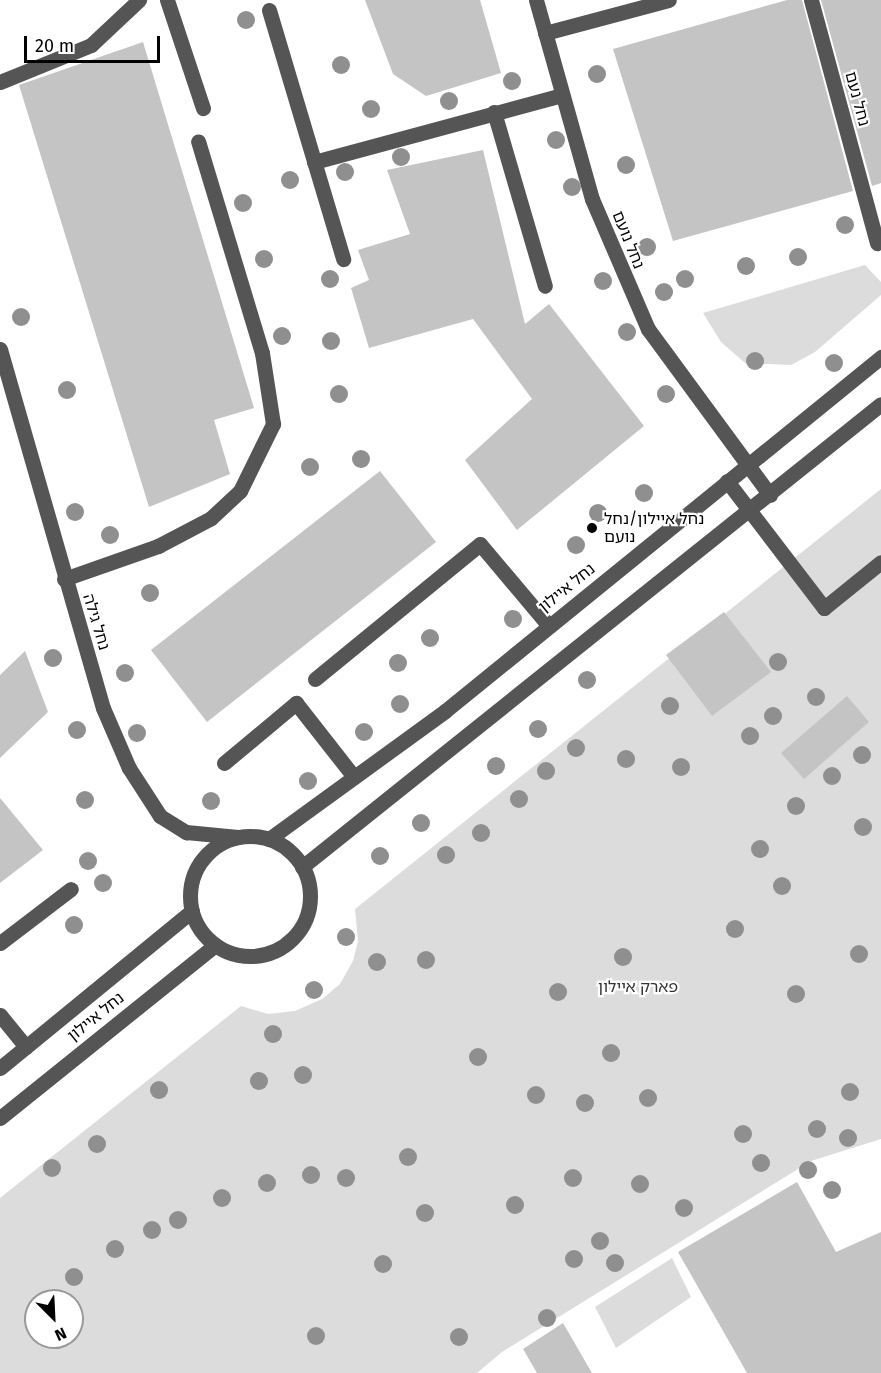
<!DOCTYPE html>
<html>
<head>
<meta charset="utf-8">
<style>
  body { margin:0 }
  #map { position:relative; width:881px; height:1373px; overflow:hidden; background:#fff; font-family:"Fira Sans","Noto Sans Hebrew",sans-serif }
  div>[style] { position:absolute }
  .green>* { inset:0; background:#dcdcdc }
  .building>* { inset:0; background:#c4c4c4 }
  .minor>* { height:15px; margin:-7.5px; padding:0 7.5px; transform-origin:7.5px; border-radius:7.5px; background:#555 }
  .minor>.ring { margin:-7.5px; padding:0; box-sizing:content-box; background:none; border:15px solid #555; border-radius:50% }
  .trees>* { width:18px; height:18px; margin:-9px; border-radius:50%; background:#8f8f8f }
  .dots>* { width:16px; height:16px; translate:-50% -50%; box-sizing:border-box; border:3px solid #fff; border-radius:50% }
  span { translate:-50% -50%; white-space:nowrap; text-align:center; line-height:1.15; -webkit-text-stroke:4.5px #fff; paint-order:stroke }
  .street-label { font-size:16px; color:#000 }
  .poi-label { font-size:16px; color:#000 }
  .left { translate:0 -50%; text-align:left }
  .park-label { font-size:16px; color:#333 }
  .north { position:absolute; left:24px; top:1289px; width:60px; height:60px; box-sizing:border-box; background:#fff; border:2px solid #999; border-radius:50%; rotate:156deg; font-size:16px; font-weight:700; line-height:24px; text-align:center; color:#000 }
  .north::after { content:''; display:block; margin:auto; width:21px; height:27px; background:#000; clip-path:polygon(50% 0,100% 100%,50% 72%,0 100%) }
  .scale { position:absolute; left:24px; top:36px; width:136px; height:27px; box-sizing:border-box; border:3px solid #000; border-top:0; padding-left:8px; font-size:18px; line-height:21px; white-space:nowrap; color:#000; -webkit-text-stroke:4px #fff; paint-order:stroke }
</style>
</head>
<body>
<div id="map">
  <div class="green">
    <div style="clip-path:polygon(865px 265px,881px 282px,881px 295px,815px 352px,791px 365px,745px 363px,721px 342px,703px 313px)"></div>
    <div style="clip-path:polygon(evenodd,881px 489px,881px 1139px,811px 1161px,502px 1352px,477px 1373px,0 1373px,0 1198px,241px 1006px,268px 1014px,295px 1011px,322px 999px,340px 984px,353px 961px,358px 941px,355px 909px,881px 489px,36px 1301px,72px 1301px,72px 1337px,36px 1337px,36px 1301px)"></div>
    <div style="clip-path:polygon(672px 1258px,691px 1297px,616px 1348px,595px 1307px)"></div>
  </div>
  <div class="building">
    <div style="clip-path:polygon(365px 0,480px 0,501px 73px,426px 96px,393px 74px)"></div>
    <div style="clip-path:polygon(787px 0,802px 0,853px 191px,673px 241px,613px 49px)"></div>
    <div style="clip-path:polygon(821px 0,881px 0,881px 183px,872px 186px)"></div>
    <div style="clip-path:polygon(143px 42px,254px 408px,214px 420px,230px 474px,149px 507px,19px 85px)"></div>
    <div style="clip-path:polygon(483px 150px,525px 324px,549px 304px,644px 426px,517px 530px,465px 460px,532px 399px,473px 319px,369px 348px,351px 288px,369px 280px,358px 250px,410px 234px,387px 170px)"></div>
    <div style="clip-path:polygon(380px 471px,436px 542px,207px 722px,151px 650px)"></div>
    <div style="clip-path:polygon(724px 612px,771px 672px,712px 716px,666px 655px)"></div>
    <div style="clip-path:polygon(25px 651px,48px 712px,0 758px,0 675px)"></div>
    <div style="clip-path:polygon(847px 696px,869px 722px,804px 779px,781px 753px)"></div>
    <div style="clip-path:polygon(0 798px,43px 850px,0 883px)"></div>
    <div style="clip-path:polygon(797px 1182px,836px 1252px,881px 1232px,881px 1373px,747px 1373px,678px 1252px)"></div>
    <div style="clip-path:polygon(563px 1323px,592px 1373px,537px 1373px,523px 1349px)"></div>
  </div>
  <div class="minor">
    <div style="left:167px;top:0;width:114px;rotate:71.6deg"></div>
    <div style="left:536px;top:0;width:207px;rotate:74.3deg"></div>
    <div style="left:592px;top:199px;width:142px;rotate:66.7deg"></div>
    <div style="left:648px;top:329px;width:206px;rotate:53.7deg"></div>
    <div style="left:811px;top:0;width:252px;rotate:74.8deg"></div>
    <div style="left:269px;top:10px;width:260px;rotate:73.4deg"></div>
    <div style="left:545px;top:33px;width:128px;rotate:-14.9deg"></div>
    <div style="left:0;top:82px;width:98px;rotate:-22.1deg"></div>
    <div style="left:91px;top:45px;width:66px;rotate:-43.2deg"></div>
    <div style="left:494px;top:112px;width:181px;rotate:73.7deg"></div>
    <div style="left:314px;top:162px;width:257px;rotate:-15.1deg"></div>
    <div style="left:0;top:349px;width:373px;rotate:74deg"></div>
    <div style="left:103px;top:708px;width:65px;rotate:66.6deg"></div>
    <div style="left:129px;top:768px;width:57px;rotate:57.1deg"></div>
    <div style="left:160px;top:816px;width:31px;rotate:32deg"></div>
    <div style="left:186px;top:832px;width:52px;rotate:5.5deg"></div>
    <div style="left:727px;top:481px;width:160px;rotate:52.6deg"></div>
    <div style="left:824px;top:608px;width:73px;rotate:-38.9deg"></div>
    <div style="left:64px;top:579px;width:100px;rotate:-19.3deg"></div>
    <div style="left:158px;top:546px;width:60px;rotate:-27.8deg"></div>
    <div style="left:211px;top:518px;width:40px;rotate:-43deg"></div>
    <div style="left:240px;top:491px;width:75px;rotate:-63.8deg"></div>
    <div style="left:273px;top:424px;width:72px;rotate:-98.8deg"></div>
    <div style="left:262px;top:353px;width:221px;rotate:-106.8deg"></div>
    <div style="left:315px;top:679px;width:213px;rotate:-39.3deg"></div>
    <div style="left:480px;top:544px;width:107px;rotate:49.9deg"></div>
    <div style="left:224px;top:763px;width:94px;rotate:-39.8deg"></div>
    <div style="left:296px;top:703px;width:94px;rotate:51.9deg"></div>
    <div class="ring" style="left:190px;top:836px;width:105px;height:105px"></div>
    <div style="left:269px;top:839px;width:218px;rotate:-36deg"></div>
    <div style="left:445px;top:711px;width:562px;rotate:-39.07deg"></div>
    <div style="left:302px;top:867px;width:741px;rotate:-38.65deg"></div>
    <div style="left:0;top:943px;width:89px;rotate:-37.3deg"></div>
    <div style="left:0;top:1015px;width:41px;rotate:50.9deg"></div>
    <div style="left:0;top:1068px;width:248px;rotate:-39.3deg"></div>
    <div style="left:0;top:1118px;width:276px;rotate:-38.8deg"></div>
  </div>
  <div class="trees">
    <div style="left:246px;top:20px"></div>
    <div style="left:341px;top:65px"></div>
    <div style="left:597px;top:74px"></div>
    <div style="left:512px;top:81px"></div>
    <div style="left:449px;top:101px"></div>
    <div style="left:371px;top:109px"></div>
    <div style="left:556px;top:140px"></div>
    <div style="left:401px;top:157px"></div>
    <div style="left:626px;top:165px"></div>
    <div style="left:345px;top:172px"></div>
    <div style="left:290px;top:180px"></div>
    <div style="left:572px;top:187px"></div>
    <div style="left:243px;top:203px"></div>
    <div style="left:845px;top:225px"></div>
    <div style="left:647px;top:247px"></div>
    <div style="left:798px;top:257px"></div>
    <div style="left:264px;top:259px"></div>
    <div style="left:746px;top:266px"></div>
    <div style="left:330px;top:279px"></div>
    <div style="left:685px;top:279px"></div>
    <div style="left:603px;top:281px"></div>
    <div style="left:664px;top:292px"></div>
    <div style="left:21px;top:317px"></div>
    <div style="left:627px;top:332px"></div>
    <div style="left:282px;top:336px"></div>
    <div style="left:331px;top:341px"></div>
    <div style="left:755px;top:361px"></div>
    <div style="left:834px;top:363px"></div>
    <div style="left:67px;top:390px"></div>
    <div style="left:339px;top:394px"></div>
    <div style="left:666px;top:394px"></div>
    <div style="left:361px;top:459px"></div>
    <div style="left:310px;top:467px"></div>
    <div style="left:644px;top:493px"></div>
    <div style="left:75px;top:512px"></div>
    <div style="left:598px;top:513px"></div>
    <div style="left:110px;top:535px"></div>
    <div style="left:576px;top:545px"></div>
    <div style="left:150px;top:593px"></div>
    <div style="left:513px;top:619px"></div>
    <div style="left:430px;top:638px"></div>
    <div style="left:53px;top:658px"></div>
    <div style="left:778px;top:662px"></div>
    <div style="left:398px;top:663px"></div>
    <div style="left:125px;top:673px"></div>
    <div style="left:587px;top:680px"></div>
    <div style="left:816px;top:697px"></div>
    <div style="left:400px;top:704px"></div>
    <div style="left:670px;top:706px"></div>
    <div style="left:773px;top:716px"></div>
    <div style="left:538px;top:729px"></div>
    <div style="left:77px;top:730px"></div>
    <div style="left:364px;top:732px"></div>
    <div style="left:137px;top:733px"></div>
    <div style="left:750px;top:736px"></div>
    <div style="left:576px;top:748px"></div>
    <div style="left:862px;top:755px"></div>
    <div style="left:626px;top:759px"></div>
    <div style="left:496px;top:766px"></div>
    <div style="left:681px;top:767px"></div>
    <div style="left:546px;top:771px"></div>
    <div style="left:832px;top:776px"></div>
    <div style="left:308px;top:781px"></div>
    <div style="left:519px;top:799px"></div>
    <div style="left:85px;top:800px"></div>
    <div style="left:211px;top:801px"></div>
    <div style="left:796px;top:806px"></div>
    <div style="left:421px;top:823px"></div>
    <div style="left:863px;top:827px"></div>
    <div style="left:481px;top:833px"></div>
    <div style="left:760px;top:849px"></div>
    <div style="left:446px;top:855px"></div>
    <div style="left:380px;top:856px"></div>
    <div style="left:88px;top:861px"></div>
    <div style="left:103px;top:883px"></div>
    <div style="left:782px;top:886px"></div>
    <div style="left:74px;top:925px"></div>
    <div style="left:735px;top:929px"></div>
    <div style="left:346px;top:937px"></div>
    <div style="left:859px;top:954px"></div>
    <div style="left:623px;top:957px"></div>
    <div style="left:426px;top:960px"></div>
    <div style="left:377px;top:962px"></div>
    <div style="left:314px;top:990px"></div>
    <div style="left:558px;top:992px"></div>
    <div style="left:796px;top:994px"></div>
    <div style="left:273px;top:1034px"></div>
    <div style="left:611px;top:1053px"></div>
    <div style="left:478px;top:1057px"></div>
    <div style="left:303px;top:1075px"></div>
    <div style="left:259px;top:1081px"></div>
    <div style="left:159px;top:1090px"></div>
    <div style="left:850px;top:1092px"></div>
    <div style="left:536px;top:1095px"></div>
    <div style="left:648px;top:1098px"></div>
    <div style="left:585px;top:1103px"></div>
    <div style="left:817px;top:1129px"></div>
    <div style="left:743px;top:1134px"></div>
    <div style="left:848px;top:1138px"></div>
    <div style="left:97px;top:1144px"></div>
    <div style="left:408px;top:1157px"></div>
    <div style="left:761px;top:1163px"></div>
    <div style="left:52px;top:1168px"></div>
    <div style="left:808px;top:1170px"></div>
    <div style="left:311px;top:1175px"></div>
    <div style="left:346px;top:1178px"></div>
    <div style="left:573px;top:1178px"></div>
    <div style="left:267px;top:1183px"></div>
    <div style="left:640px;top:1184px"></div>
    <div style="left:832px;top:1190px"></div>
    <div style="left:222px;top:1198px"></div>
    <div style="left:515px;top:1205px"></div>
    <div style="left:684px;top:1208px"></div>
    <div style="left:425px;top:1213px"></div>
    <div style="left:178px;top:1220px"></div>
    <div style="left:152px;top:1230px"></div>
    <div style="left:600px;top:1241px"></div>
    <div style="left:115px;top:1249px"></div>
    <div style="left:574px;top:1259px"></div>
    <div style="left:615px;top:1263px"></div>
    <div style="left:383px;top:1264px"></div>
    <div style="left:74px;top:1277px"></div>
    <div style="left:547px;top:1318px"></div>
    <div style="left:316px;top:1336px"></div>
    <div style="left:459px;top:1337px"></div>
  </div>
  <div class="dots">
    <div style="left:592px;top:528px;background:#000"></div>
  </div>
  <div class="street-label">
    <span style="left:857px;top:99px;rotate:75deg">נחל נעם</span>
    <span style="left:628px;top:240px;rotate:68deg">נחל נועם</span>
    <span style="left:567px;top:588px;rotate:-39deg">נחל איילון</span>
    <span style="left:96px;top:622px;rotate:73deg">נחל גילה</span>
    <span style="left:96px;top:1017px;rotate:-39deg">נחל איילון</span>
  </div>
  <div class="poi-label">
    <span class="left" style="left:604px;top:528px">נחל איילון/נחל<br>נועם</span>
  </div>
  <div class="park-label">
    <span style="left:638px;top:987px">פארק איילון</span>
  </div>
  <div class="north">N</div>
  <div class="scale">20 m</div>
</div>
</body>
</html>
